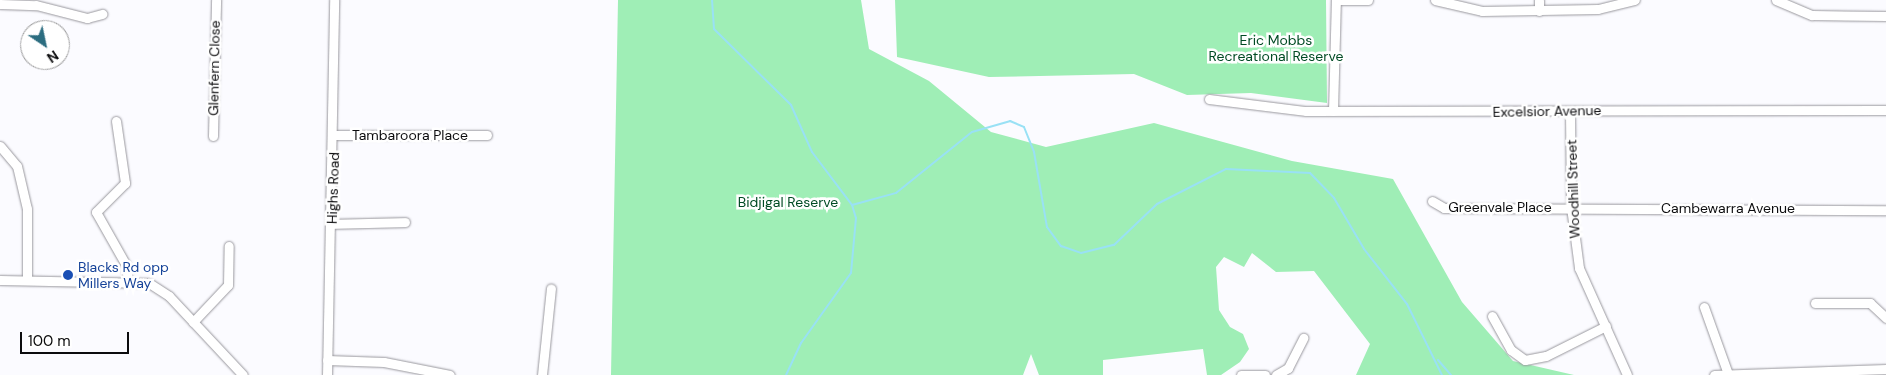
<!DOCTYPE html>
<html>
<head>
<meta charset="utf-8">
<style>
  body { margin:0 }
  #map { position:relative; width:1886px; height:375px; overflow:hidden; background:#fbfbff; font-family:"DM Sans",sans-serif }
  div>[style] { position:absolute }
  .green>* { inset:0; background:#9feeb6 }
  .stream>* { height:2px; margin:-1px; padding:0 1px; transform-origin:1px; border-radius:1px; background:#99e1f5 }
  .roads { filter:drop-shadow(0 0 1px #99989e) drop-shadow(0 0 1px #99989e) }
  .street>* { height:9px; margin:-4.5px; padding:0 4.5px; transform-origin:4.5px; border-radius:4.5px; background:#fff }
  .dots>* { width:14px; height:14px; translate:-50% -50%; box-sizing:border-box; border:2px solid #fff; border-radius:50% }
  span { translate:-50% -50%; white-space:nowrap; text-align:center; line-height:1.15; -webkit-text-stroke:5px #fff; paint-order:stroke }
  .park-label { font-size:14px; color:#004b24 }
  .street-label { font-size:14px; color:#0c0c0e }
  .transit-label { font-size:14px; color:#164399 }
  .left { translate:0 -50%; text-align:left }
  .north { position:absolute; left:20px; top:20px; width:50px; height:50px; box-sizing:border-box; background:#fff; border:1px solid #9e9e9f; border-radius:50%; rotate:146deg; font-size:14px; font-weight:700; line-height:20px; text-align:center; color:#0c0c0e }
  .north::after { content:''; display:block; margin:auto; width:18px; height:22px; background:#2c6d80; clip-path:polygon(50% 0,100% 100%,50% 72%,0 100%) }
  .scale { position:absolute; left:20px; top:332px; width:109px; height:22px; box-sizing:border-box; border:2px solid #0c0c0e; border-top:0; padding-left:6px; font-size:15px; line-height:18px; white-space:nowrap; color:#0c0c0e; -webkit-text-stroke:4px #fff; paint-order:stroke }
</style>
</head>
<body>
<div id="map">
  <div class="green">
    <div style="clip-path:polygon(618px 0,861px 0,869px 49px,929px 81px,991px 132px,1046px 147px,1154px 123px,1292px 161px,1393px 179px,1462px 302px,1513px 361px,1574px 375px,1356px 375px,1370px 344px,1314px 271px,1276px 272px,1252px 253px,1244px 267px,1224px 257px,1216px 267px,1219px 310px,1230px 327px,1243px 334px,1249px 349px,1240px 362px,1221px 375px,1207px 375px,1203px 349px,1103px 360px,1103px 375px,1039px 375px,1031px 354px,1023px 375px,611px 375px)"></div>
    <div style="clip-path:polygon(895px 0,1326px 0,1327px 103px,1251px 93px,1187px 95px,1134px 74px,989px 77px,897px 57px)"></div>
  </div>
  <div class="stream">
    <div style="left:712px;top:0;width:29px;rotate:86deg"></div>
    <div style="left:714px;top:29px;width:108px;rotate:44.6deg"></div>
    <div style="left:791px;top:105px;width:51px;rotate:65.9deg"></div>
    <div style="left:812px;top:152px;width:66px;rotate:53deg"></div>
    <div style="left:852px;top:205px;width:14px;rotate:73deg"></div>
    <div style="left:856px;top:218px;width:55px;rotate:95.2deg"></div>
    <div style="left:851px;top:273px;width:86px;rotate:125.5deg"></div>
    <div style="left:801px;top:343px;width:35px;rotate:115deg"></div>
    <div style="left:852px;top:205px;width:46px;rotate:-15.3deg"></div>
    <div style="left:896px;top:193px;width:97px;rotate:-38.8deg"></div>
    <div style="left:972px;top:132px;width:40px;rotate:-16deg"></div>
    <div style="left:1010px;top:121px;width:15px;rotate:23deg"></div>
    <div style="left:1024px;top:127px;width:27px;rotate:68deg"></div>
    <div style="left:1034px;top:152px;width:76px;rotate:80.2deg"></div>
    <div style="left:1047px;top:227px;width:24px;rotate:54deg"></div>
    <div style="left:1061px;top:246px;width:21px;rotate:19deg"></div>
    <div style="left:1081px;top:253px;width:34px;rotate:-14deg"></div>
    <div style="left:1114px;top:245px;width:59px;rotate:-43.6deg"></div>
    <div style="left:1157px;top:204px;width:77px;rotate:-26.9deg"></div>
    <div style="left:1226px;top:169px;width:84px;rotate:2.7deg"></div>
    <div style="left:1310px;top:173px;width:35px;rotate:46deg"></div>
    <div style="left:1334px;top:198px;width:59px;rotate:59.5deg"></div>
    <div style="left:1364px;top:249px;width:70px;rotate:52deg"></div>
    <div style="left:1407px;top:304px;width:79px;rotate:63.8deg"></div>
    <div style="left:1438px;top:360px;width:20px;rotate:49deg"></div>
  </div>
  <div class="roads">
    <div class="street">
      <div style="left:1336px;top:0;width:32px"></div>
      <div style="left:1435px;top:0;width:48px;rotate:13.2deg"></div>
      <div style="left:1482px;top:11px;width:116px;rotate:-1deg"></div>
      <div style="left:1598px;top:9px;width:38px;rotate:-14deg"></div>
      <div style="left:1539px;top:0;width:11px;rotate:90deg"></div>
      <div style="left:1776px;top:0;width:39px;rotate:23deg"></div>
      <div style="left:1812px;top:15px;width:74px;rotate:0.8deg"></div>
      <div style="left:0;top:4px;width:36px;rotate:2deg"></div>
      <div style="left:36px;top:5px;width:53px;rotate:14.3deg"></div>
      <div style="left:87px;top:18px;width:16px;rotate:-15deg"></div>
      <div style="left:1209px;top:99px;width:98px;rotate:7.1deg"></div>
      <div style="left:1306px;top:111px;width:580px;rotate:-0.1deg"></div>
      <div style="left:1333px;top:111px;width:111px;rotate:-88.5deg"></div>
      <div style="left:1570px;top:112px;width:95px;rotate:89.4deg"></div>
      <div style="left:1571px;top:207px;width:62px;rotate:82.5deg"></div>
      <div style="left:1579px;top:268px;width:117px;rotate:65.8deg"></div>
      <div style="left:116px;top:121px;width:63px;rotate:81.7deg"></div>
      <div style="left:125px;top:183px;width:41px;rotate:135deg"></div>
      <div style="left:96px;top:212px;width:61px;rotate:60.5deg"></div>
      <div style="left:126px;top:265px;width:16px;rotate:83deg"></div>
      <div style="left:334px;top:135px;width:153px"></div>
      <div style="left:213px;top:136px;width:136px;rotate:-88.7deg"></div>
      <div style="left:0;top:146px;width:26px;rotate:50deg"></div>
      <div style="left:17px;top:166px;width:44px;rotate:76.9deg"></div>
      <div style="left:27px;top:209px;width:71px;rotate:90deg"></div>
      <div style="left:1432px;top:201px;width:14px;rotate:30deg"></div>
      <div style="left:1444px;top:208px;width:442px;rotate:0.3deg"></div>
      <div style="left:331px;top:224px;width:74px;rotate:-1.5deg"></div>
      <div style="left:0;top:280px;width:149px;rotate:1.2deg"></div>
      <div style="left:149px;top:283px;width:24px;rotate:33deg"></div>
      <div style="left:169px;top:296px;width:108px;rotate:46.9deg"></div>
      <div style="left:1815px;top:303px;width:55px"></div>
      <div style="left:1870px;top:303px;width:22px;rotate:43deg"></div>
      <div style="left:1704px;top:307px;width:71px;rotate:70.3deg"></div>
      <div style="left:1492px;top:316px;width:39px;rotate:61deg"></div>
      <div style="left:1511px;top:350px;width:17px;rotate:36deg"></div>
      <div style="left:1525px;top:360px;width:21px;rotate:-11deg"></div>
      <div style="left:1546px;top:356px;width:67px;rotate:-26.6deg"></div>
      <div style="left:193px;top:322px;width:51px;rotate:-46.6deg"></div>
      <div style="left:228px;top:285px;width:39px;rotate:-89deg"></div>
      <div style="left:327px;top:360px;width:57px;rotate:2deg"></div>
      <div style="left:384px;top:362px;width:67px;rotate:11.1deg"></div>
      <div style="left:327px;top:375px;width:375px;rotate:-88.9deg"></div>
      <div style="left:542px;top:375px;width:87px;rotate:-84.1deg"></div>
      <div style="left:1241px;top:375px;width:24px"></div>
      <div style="left:1276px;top:375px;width:14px;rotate:-30deg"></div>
      <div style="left:1288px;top:368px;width:34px;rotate:-63deg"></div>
      <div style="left:1714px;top:375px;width:172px;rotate:-2deg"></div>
    </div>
  </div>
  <div class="dots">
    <div style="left:68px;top:275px;background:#1a4fb4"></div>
  </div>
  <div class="park-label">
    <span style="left:1276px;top:48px">Eric Mobbs<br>Recreational Reserve</span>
    <span style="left:788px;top:202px">Bidjigal Reserve</span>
  </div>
  <div class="street-label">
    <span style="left:214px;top:68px;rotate:-89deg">Glenfern Close</span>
    <span style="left:1547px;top:111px;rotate:-1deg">Excelsior Avenue</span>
    <span style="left:410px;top:135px">Tambaroora Place</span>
    <span style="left:333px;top:188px;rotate:-88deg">Highs Road</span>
    <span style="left:1573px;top:189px;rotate:-92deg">Woodhill Street</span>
    <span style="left:1500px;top:207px">Greenvale Place</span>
    <span style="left:1728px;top:208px">Cambewarra Avenue</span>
  </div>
  <div class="transit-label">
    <span class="left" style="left:78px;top:275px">Blacks Rd opp<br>Millers Way</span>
  </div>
  <div class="north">N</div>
  <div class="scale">100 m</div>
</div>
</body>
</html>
